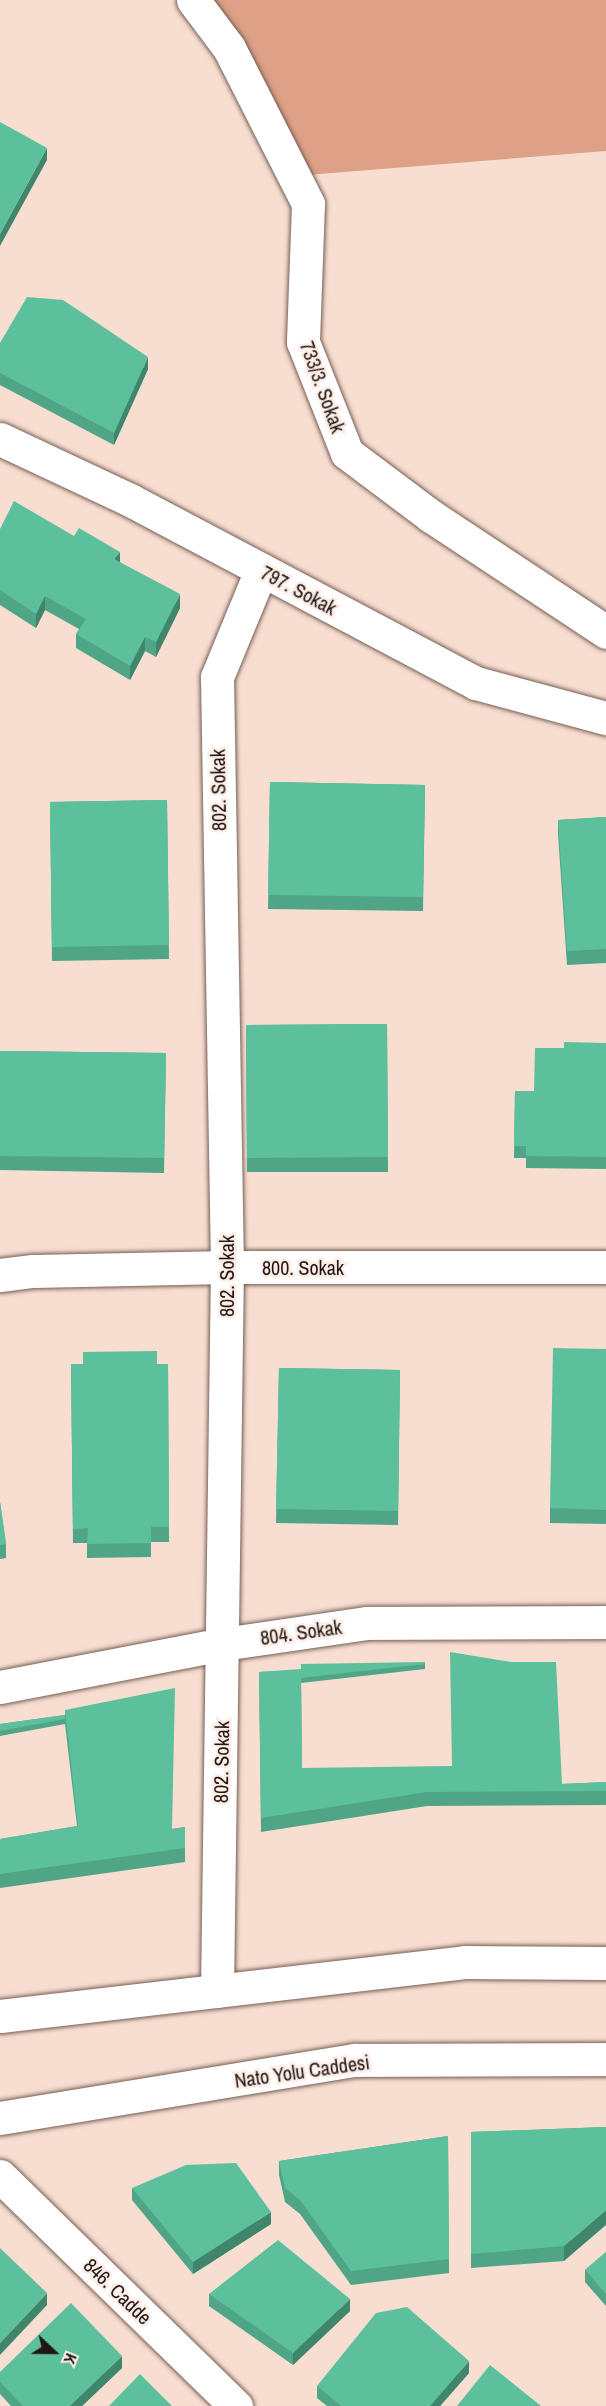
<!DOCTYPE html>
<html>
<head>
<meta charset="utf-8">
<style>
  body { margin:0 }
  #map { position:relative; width:606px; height:2406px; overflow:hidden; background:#f8ddd1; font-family:"Archivo Narrow",sans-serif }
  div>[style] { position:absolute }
  .green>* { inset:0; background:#dea187 }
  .roads { filter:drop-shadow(0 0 2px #765f55) drop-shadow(0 0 2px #765f55) }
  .minor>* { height:33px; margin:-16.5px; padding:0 16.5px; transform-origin:16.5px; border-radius:16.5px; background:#fff }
  .major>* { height:33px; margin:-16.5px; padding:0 16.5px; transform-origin:16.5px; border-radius:16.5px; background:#fff }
  .wall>* { inset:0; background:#4fa586 }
  .shaded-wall>* { inset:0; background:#40866d }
  .building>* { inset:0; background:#5cc09c }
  span { translate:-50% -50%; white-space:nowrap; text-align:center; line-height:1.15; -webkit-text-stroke:5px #fdede6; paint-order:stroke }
  .street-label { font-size:20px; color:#201713 }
  .north { position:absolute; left:24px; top:2322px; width:60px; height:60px; -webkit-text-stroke:4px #fdede6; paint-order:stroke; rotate:112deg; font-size:16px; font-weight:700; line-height:24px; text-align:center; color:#201713 }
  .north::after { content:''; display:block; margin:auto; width:21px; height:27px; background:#201713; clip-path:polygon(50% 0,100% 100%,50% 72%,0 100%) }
</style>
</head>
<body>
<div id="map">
  <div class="green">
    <div style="clip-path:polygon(193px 0,606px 0,606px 151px,294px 176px)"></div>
  </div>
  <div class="roads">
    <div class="minor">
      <div style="left:193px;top:0;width:60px;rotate:53.1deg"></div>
      <div style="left:229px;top:48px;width:175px;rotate:63.1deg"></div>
      <div style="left:308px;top:204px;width:138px;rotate:92.1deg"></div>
      <div style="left:303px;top:342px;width:119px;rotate:68.4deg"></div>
      <div style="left:347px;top:453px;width:105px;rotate:36.9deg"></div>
      <div style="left:431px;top:516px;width:210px;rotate:33.5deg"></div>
      <div style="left:0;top:439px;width:144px;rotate:25.1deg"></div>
      <div style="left:130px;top:500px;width:391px;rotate:27.9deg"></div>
      <div style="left:476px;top:683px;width:135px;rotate:15.1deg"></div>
      <div style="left:0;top:1275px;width:33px;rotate:-7deg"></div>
      <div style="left:33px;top:1271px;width:194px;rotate:-1.2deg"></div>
      <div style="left:227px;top:1267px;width:379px"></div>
      <div style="left:0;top:1687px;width:227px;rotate:-10.9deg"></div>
      <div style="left:223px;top:1644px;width:146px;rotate:-8.3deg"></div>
      <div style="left:367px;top:1623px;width:239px;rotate:-0.2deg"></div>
      <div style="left:217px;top:1991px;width:724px;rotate:-89.21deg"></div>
      <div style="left:227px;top:1267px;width:590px;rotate:-90.97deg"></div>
      <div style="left:217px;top:677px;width:116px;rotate:-67.6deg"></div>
      <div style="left:0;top:2176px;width:330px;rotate:44.3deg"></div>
    </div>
    <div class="major">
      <div style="left:0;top:2016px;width:468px;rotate:-6.6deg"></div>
      <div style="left:465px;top:1962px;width:141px;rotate:0.4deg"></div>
      <div style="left:0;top:2118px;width:359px;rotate:-9.3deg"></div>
      <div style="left:354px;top:2060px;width:252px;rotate:-0.2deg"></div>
    </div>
  </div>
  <div class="wall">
    <div style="clip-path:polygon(0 343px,148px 369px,114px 445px,0 385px)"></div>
    <div style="clip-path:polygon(0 529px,120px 562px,180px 608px,156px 657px,145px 651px,130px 680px,76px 648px,76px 634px,79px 629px,45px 610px,36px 628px,0 605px)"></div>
    <div style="clip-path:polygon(270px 782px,425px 785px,423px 911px,268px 909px)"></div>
    <div style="clip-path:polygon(167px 800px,169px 959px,52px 961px,50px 802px)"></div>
    <div style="clip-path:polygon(606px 817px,606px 963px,567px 965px,558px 834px,558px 820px)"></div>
    <div style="clip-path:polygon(387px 1024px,388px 1172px,247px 1172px,246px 1025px)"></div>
    <div style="clip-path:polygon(606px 1043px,606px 1169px,526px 1168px,526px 1158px,514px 1158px,515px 1091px,534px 1091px,564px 1048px)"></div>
    <div style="clip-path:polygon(0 1051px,166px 1053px,164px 1173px,0 1170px)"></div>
    <div style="clip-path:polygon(606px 1349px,606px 1524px,550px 1523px,550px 1508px)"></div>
    <div style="clip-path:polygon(71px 1364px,168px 1364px,169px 1542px,151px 1542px,151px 1557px,87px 1558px,87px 1543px,73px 1543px)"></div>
    <div style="clip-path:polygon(279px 1368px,400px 1370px,398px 1525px,276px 1523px)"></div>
    <div style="clip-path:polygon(0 1502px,6px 1544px,6px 1558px,0 1559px)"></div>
    <div style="clip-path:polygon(425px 1664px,425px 1669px,301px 1683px,302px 1768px,562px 1784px,606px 1782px,606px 1805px,427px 1806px,261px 1832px,259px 1672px)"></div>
    <div style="clip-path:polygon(65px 1710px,172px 1829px,185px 1827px,185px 1862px,0 1888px,0 1839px,77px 1826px,65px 1724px)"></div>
    <div style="clip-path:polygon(65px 1715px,65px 1724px,0 1736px,0 1724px)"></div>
    <div style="clip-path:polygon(606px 2127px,564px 2261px,471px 2268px,471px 2132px)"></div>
    <div style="clip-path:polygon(448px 2136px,449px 2273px,351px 2285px,300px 2214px,285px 2202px,279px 2175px,279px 2161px)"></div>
    <div style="clip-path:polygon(132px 2188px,271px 2224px,193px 2274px,132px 2200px)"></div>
    <div style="clip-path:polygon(606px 2252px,606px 2306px,585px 2282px,585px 2270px)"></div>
    <div style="clip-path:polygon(209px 2294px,350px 2311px,293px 2365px,209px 2306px)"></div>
    <div style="clip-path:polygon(122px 2368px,82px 2406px,11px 2406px,0 2394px,0 2372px)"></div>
    <div style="clip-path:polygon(469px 2373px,440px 2406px,327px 2406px,317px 2398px,317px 2386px)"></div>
  </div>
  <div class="shaded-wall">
    <div style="clip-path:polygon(47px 148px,47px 160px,0 246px,0 234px)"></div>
    <div style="clip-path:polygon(148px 357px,148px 369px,114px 445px,114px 433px)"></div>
    <div style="clip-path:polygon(120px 552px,120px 566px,114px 559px)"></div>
    <div style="clip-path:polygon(180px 594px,180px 608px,156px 657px,156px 642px)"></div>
    <div style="clip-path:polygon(45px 596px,45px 610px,36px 628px,36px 614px)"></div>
    <div style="clip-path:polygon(145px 637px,145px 651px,130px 680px,130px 666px)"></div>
    <div style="clip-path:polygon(606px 2210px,606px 2225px,564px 2261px,564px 2246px)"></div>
    <div style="clip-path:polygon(271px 2212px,271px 2224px,193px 2274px,193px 2262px)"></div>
    <div style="clip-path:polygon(47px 2293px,47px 2305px,0 2355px,0 2343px)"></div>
    <div style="clip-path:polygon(350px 2299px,350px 2311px,293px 2365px,293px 2353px)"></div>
    <div style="clip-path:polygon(122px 2356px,122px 2368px,82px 2406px,70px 2406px)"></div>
    <div style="clip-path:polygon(469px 2361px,469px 2373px,440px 2406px,430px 2406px)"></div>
  </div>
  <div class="building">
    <div style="clip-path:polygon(0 122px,47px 148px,0 234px)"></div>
    <div style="clip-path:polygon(27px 297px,63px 300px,148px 357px,114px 433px,0 373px,0 343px)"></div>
    <div style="clip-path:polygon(14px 501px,74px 536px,79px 528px,120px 552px,114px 559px,180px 594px,156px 642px,145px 637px,130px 666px,76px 634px,86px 619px,45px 596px,36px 614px,0 590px,0 529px)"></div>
    <div style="clip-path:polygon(270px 782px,425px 785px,423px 897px,268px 895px)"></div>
    <div style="clip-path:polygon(167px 800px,169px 945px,52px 947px,50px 802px)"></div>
    <div style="clip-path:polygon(606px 817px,606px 949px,567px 951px,558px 820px)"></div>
    <div style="clip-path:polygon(387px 1024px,388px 1157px,247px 1158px,246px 1025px)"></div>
    <div style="clip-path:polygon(564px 1042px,606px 1043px,606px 1157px,526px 1156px,526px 1146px,514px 1146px,515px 1091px,534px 1091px,535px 1048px,564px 1048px)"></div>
    <div style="clip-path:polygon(0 1051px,166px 1053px,164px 1158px,0 1156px)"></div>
    <div style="clip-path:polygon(553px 1348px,606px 1349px,606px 1510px,550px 1508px)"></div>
    <div style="clip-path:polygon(157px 1351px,157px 1364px,168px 1364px,169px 1527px,151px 1527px,151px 1543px,87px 1544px,88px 1528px,73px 1529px,71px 1364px,83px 1364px,83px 1352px)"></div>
    <div style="clip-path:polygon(279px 1368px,400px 1370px,398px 1511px,276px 1509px)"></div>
    <div style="clip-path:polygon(0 1502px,6px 1544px,0 1545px)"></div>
    <div style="clip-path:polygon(450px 1652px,511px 1662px,556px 1662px,562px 1784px,606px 1782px,606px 1791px,427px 1792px,261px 1818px,259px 1672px,301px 1669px,302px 1768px,452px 1766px)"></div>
    <div style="clip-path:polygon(425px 1662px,425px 1664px,301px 1678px,301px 1664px)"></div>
    <div style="clip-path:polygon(175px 1688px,172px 1829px,185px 1827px,185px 1848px,0 1874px,0 1839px,78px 1826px,65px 1710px)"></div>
    <div style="clip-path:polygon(65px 1715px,65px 1719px,0 1731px,0 1724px)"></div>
    <div style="clip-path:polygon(606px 2127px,606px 2210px,564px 2246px,471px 2254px,471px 2132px)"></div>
    <div style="clip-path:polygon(448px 2136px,449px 2259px,351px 2271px,300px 2200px,285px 2188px,279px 2161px)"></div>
    <div style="clip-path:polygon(236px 2163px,271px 2212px,193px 2262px,132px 2188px,186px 2165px)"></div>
    <div style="clip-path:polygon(278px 2240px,350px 2299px,293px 2353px,209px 2294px)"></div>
    <div style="clip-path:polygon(0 2248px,47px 2293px,0 2343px)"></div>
    <div style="clip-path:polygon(606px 2252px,606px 2294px,585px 2270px)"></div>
    <div style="clip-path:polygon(71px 2303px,122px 2356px,70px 2406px,23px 2406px,0 2382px,0 2372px)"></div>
    <div style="clip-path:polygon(407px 2307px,469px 2361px,430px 2406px,341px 2406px,317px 2386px,376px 2313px)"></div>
    <div style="clip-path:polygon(490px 2365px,541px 2406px,457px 2406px)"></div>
    <div style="clip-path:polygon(140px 2374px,172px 2406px,109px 2406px)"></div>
  </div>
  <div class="street-label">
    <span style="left:323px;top:387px;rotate:70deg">733/3. Sokak</span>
    <span style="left:299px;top:590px;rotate:28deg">797. Sokak</span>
    <span style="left:218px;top:790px;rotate:-91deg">802. Sokak</span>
    <span style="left:303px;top:1267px">800. Sokak</span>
    <span style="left:226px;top:1276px;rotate:-90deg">802. Sokak</span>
    <span style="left:301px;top:1632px;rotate:-8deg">804. Sokak</span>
    <span style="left:221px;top:1762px;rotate:-89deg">802. Sokak</span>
    <span style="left:302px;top:2071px;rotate:-8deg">Nato Yolu Caddesi</span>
    <span style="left:118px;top:2291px;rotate:44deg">846. Cadde</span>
  </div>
  <div class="north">K</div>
</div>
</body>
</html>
